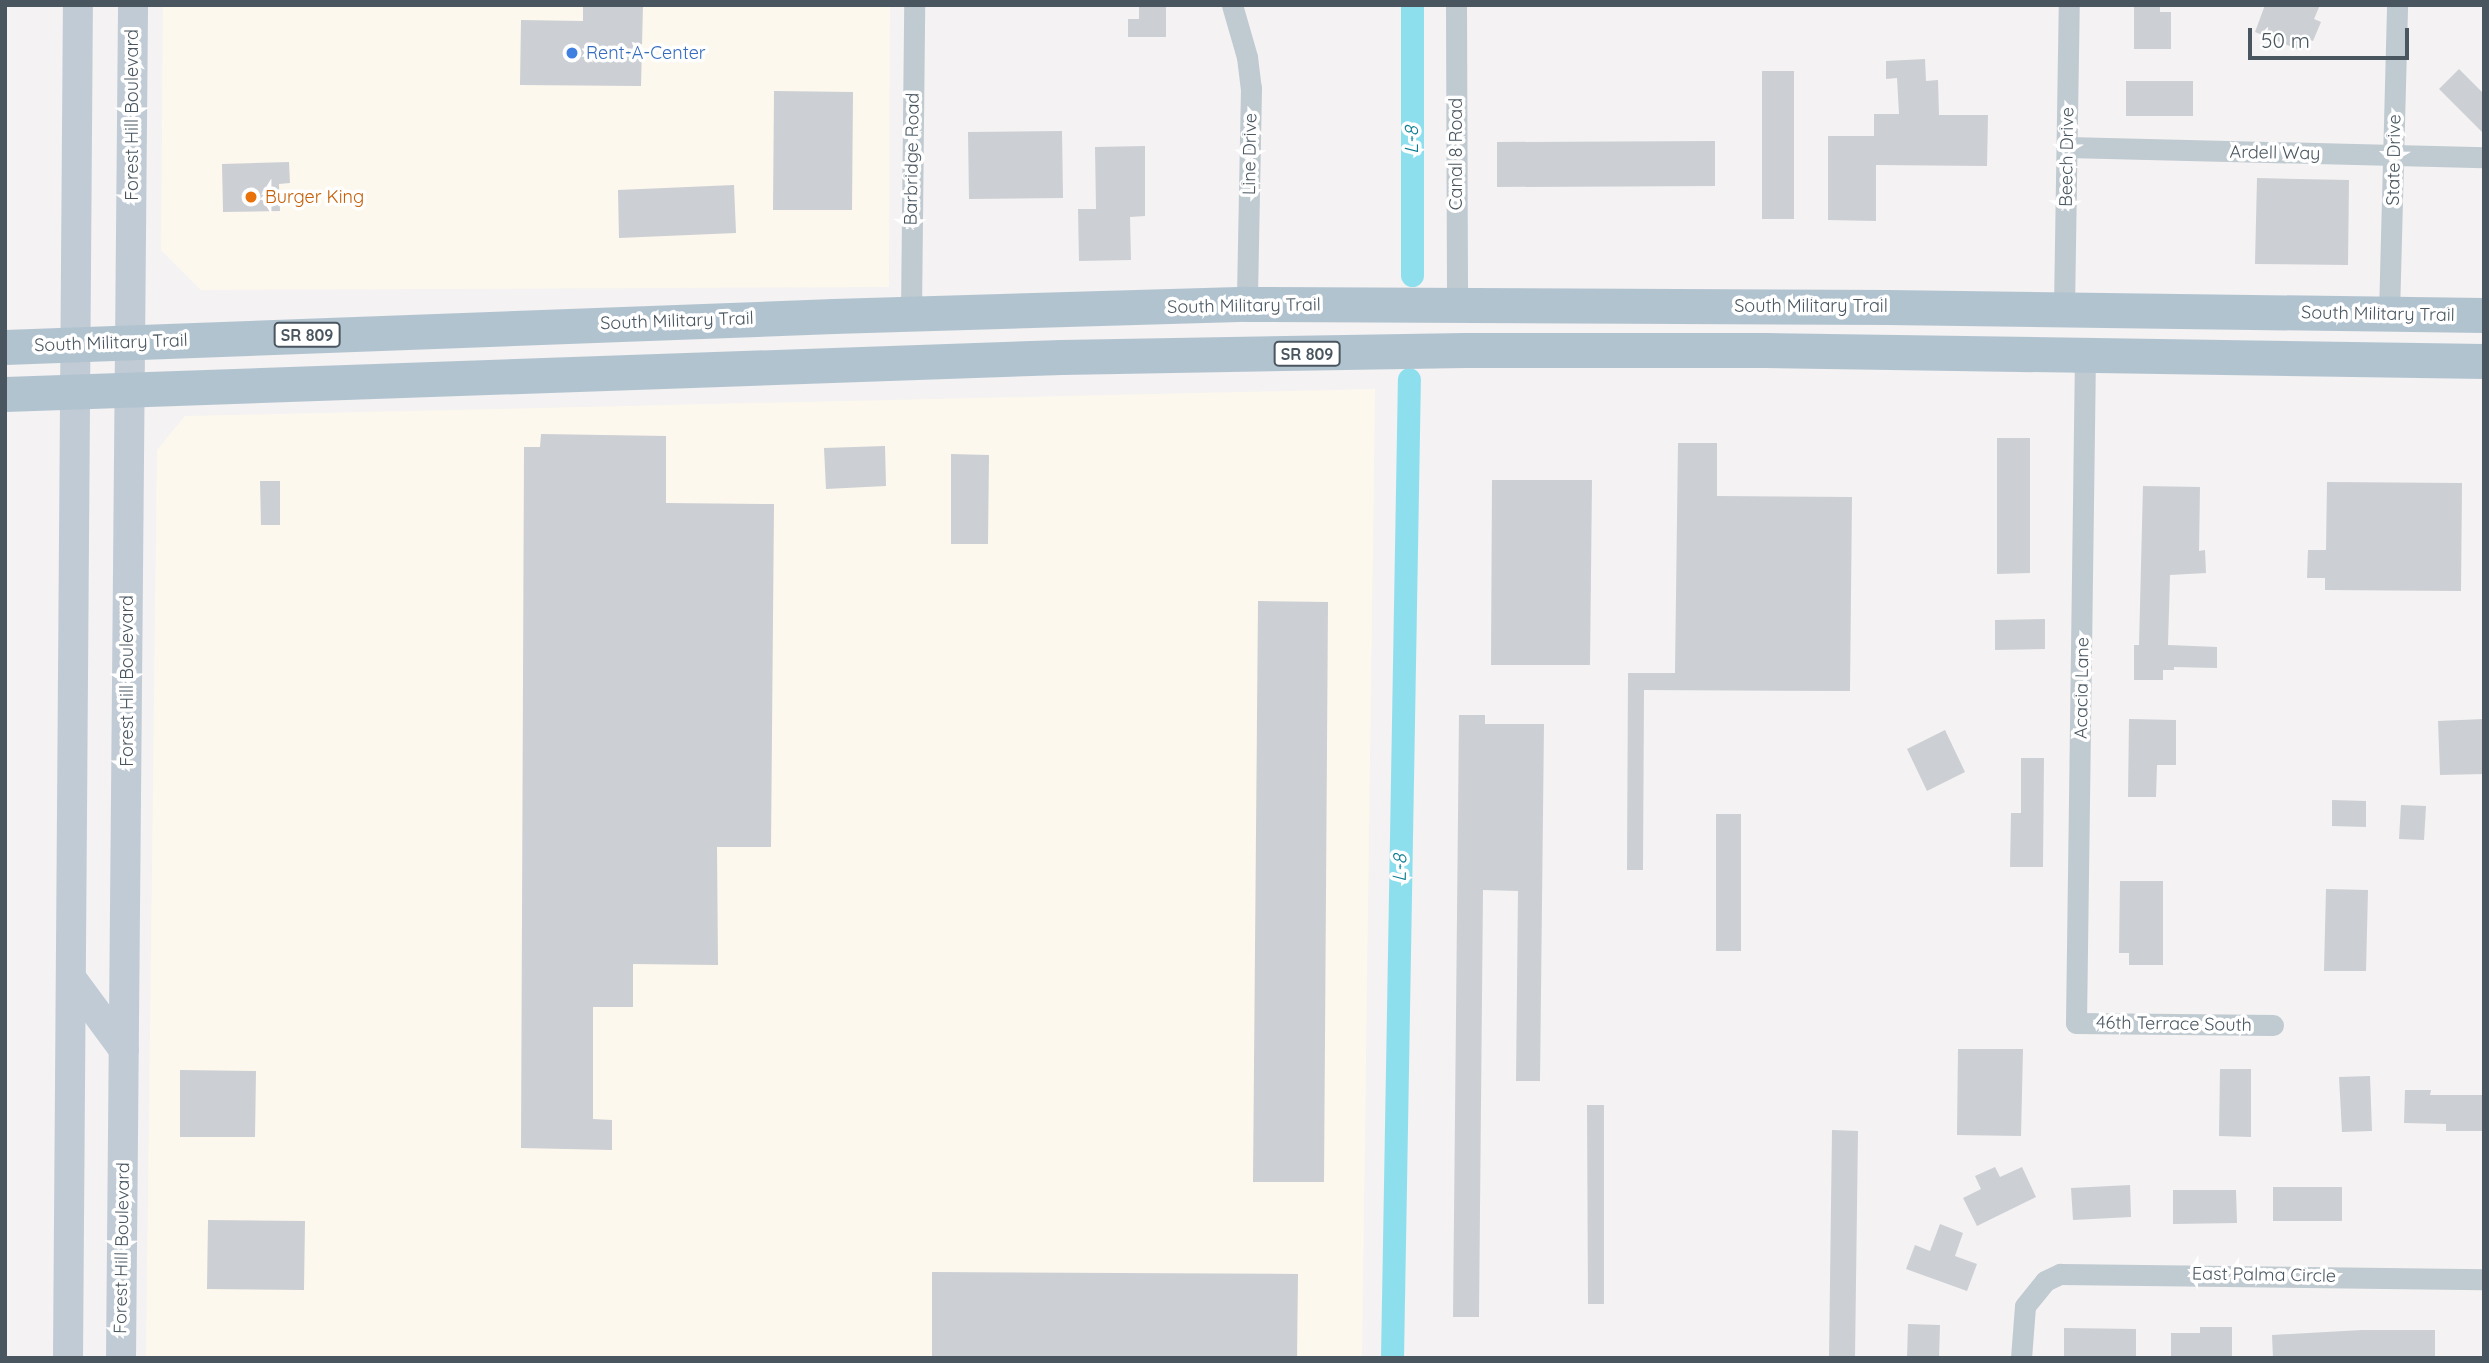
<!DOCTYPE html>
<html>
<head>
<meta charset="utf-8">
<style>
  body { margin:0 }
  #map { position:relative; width:2489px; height:1363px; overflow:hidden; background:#f4f2f2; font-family:Quicksand,sans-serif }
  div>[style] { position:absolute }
  .commercial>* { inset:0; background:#fdf8ed }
  .canal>* { height:23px; margin:-11.5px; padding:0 11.5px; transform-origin:11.5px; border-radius:11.5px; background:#8edfee }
  .building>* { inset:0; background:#cccfd4 }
  .street>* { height:21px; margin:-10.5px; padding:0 10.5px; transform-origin:10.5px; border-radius:10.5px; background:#c0cad1 }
  .secondary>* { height:30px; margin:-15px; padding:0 15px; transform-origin:15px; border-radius:15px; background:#c0cbd5 }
  .primary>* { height:35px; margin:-17.5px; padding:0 17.5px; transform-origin:17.5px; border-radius:17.5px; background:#b2c3d0 }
  .dots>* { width:19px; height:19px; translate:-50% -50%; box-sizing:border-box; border:4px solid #fff; border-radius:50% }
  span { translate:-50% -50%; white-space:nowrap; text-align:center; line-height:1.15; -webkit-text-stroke:7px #fff; paint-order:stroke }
  .shield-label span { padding:2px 5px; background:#fff; border:2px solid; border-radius:5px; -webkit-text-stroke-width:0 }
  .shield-label { font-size:16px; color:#495660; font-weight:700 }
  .shop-label { font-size:18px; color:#366cbe }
  .left { translate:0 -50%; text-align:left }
  .street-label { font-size:18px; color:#495660 }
  .food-label { font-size:18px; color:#c56008 }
  .water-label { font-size:19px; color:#0b7c92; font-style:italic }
  .frame { position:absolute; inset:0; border:7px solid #495660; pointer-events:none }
  .scale { position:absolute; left:2248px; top:28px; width:161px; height:32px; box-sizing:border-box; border:4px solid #495660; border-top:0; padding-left:9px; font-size:21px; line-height:24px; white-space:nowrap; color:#495660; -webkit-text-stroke:5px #fff; paint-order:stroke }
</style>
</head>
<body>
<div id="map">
  <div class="commercial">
    <div style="clip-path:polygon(163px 5px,890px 5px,889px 287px,201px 290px,161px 250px)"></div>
    <div style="clip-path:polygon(1375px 389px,1362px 1358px,146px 1358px,157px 450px,185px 416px)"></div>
  </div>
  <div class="canal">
    <div style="left:1412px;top:275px;width:270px;rotate:-90deg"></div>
    <div style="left:1392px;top:1358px;width:979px;rotate:-89.01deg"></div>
  </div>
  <div class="building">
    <div style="clip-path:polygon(583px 5px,643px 5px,641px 86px,520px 85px,521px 20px,583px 21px)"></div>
    <div style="clip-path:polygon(1139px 5px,1166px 5px,1166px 37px,1128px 37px,1128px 19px,1139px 19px)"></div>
    <div style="clip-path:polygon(2134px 5px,2160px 5px,2160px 12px,2171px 12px,2171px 49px,2134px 49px)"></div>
    <div style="clip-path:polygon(2265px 5px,2320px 5px,2314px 19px,2321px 22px,2313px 41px,2305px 38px,2300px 50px,2255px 32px)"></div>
    <div style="clip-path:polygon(1925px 59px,1926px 81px,1938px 80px,1939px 115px,1988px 115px,1987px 166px,1876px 165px,1876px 221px,1828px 220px,1828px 136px,1874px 136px,1874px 114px,1899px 114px,1897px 78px,1886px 79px,1886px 61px)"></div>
    <div style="clip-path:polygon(2459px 69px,2484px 94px,2484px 134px,2439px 89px)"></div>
    <div style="clip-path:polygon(1762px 71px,1794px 71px,1794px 219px,1762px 219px)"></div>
    <div style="clip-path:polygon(2126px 81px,2193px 81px,2193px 116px,2126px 116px)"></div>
    <div style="clip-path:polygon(774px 91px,853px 92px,852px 210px,773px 210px)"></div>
    <div style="clip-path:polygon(1062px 131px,1063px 198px,969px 199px,968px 132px)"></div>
    <div style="clip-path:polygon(1715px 141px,1715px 186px,1497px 187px,1497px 142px)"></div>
    <div style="clip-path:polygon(1145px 146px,1145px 216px,1130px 217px,1131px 260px,1079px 261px,1078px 209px,1096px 209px,1095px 147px)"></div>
    <div style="clip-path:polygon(289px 162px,290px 183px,279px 184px,280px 211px,223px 212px,222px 164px)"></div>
    <div style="clip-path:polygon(2257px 178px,2349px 180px,2348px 265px,2255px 264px)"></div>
    <div style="clip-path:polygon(734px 185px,736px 233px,619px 238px,618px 190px)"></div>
    <div style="clip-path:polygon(541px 434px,666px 436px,666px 503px,774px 504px,771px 847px,717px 847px,718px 965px,633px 964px,633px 1007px,593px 1007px,593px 1119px,612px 1120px,612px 1150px,521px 1148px,524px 447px,540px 447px)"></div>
    <div style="clip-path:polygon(1997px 438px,2030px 438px,2030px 573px,1997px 574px)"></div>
    <div style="clip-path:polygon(1678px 443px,1717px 443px,1717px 496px,1852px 497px,1850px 691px,1644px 690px,1643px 870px,1627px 870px,1628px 673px,1675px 673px)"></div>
    <div style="clip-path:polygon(885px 446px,886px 486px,826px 489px,824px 448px)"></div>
    <div style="clip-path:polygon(951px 454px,989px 455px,988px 544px,951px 544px)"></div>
    <div style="clip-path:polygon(1492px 480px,1592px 480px,1590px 665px,1491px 665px)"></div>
    <div style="clip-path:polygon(260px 481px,280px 481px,280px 525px,261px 525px)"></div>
    <div style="clip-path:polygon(2327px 482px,2462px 483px,2461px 591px,2325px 590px,2325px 578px,2307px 578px,2308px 550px,2326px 550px)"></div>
    <div style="clip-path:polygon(2143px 486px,2200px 487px,2199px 551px,2205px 550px,2206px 573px,2170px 575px,2168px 645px,2217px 647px,2217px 668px,2174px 667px,2174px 670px,2163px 670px,2163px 680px,2134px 680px,2134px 645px,2139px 645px)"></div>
    <div style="clip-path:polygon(1258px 601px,1328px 602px,1324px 1182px,1253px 1182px)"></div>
    <div style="clip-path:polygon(2045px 619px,2045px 649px,1995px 650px,1995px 620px)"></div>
    <div style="clip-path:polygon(1459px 715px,1485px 715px,1485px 724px,1544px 724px,1540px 1081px,1516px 1081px,1518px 891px,1483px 890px,1479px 1317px,1453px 1317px)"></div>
    <div style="clip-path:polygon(2129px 719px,2176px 720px,2176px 765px,2157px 765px,2156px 797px,2128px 797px)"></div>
    <div style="clip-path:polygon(2484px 719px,2484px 774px,2440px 775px,2438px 721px)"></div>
    <div style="clip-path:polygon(1945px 730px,1965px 772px,1927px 791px,1907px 749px)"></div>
    <div style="clip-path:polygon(2021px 758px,2044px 758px,2043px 867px,2010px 867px,2011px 813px,2021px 813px)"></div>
    <div style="clip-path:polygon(2332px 800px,2366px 801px,2366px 827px,2332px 826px)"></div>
    <div style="clip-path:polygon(2401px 805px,2426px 806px,2424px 840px,2399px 839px)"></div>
    <div style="clip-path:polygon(1716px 814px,1741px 814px,1741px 951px,1716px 951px)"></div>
    <div style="clip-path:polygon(2120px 881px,2163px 881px,2163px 965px,2129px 965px,2129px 953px,2119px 953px)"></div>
    <div style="clip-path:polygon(2326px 889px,2368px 890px,2366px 971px,2324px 971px)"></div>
    <div style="clip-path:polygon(1958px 1049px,2023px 1049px,2021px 1136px,1957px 1135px)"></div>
    <div style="clip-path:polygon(2220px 1069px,2251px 1069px,2251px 1137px,2219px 1136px)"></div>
    <div style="clip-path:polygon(180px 1070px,256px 1071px,255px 1137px,180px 1137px)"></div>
    <div style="clip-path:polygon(2370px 1076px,2372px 1131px,2342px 1132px,2339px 1077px)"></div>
    <div style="clip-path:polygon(2405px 1090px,2431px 1090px,2430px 1095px,2484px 1095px,2484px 1131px,2446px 1131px,2446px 1124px,2404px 1123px)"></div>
    <div style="clip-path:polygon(1587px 1105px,1604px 1105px,1604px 1304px,1588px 1304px)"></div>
    <div style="clip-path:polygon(1832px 1130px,1858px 1131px,1855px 1358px,1829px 1358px)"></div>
    <div style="clip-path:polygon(1995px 1167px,2000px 1177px,2022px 1167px,2036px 1197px,1977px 1226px,1963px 1198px,1981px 1189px,1975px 1176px)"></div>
    <div style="clip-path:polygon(2130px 1185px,2131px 1217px,2073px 1220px,2071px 1188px)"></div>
    <div style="clip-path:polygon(2273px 1187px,2342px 1187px,2342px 1221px,2273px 1221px)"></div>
    <div style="clip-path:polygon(2173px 1190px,2236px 1190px,2237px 1223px,2173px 1224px)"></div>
    <div style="clip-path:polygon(208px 1220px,305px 1221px,304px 1290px,207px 1289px)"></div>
    <div style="clip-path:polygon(1940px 1224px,1963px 1233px,1955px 1256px,1977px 1264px,1967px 1291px,1906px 1269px,1915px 1245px,1930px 1251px)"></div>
    <div style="clip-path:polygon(932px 1272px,1298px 1274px,1297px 1358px,932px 1358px)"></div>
    <div style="clip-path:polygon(1908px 1324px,1940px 1325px,1939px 1358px,1907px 1358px)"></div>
    <div style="clip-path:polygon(2200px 1327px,2232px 1327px,2232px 1358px,2171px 1358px,2171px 1333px,2200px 1333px)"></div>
    <div style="clip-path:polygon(2064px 1328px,2136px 1329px,2136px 1358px,2064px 1358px)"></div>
    <div style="clip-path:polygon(2362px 1330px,2435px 1330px,2435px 1358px,2273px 1358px,2272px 1335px)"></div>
  </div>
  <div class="street">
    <div style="left:1232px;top:5px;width:54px;rotate:73.9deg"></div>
    <div style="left:1247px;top:57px;width:31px;rotate:83deg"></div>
    <div style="left:1251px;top:88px;width:216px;rotate:91.1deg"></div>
    <div style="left:1456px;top:5px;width:298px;rotate:89.8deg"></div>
    <div style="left:2067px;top:147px;width:417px;rotate:1.4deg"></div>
    <div style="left:2064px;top:308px;width:303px;rotate:-89.1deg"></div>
    <div style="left:911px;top:313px;width:308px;rotate:-89.4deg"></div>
    <div style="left:2389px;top:314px;width:309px;rotate:-88.5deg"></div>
    <div style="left:2085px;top:354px;width:669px;rotate:90.77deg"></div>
    <div style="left:2076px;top:1023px;width:197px;rotate:0.6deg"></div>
    <div style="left:2021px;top:1358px;width:52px;rotate:-85.6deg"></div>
    <div style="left:2025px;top:1306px;width:32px;rotate:-51deg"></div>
    <div style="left:2045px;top:1281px;width:17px;rotate:-25deg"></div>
    <div style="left:2060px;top:1274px;width:424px;rotate:0.7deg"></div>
  </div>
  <div class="secondary">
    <div style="left:71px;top:978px;width:89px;rotate:53.6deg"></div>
    <div style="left:68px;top:1358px;width:1353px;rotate:-89.58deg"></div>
    <div style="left:121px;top:1358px;width:1353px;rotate:-89.49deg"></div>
  </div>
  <div class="primary">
    <div style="left:5px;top:347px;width:829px;rotate:-2.14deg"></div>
    <div style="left:833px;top:316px;width:414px;rotate:-1.7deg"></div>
    <div style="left:1247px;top:304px;width:640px;rotate:0.27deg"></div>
    <div style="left:1887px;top:307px;width:597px;rotate:0.77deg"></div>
    <div style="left:5px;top:394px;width:1057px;rotate:-2.01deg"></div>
    <div style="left:1061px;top:357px;width:404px;rotate:-1deg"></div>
    <div style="left:1465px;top:350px;width:300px"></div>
    <div style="left:1765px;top:350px;width:719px;rotate:0.88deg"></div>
  </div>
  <div class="dots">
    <div style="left:572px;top:53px;background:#3f7fe0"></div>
    <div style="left:251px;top:197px;background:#e8710a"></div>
  </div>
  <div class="shield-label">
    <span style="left:307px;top:335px">SR 809</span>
    <span style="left:1307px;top:354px">SR 809</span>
  </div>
  <div class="shop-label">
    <span class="left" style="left:586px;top:53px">Rent-A-Center</span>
  </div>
  <div class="street-label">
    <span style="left:132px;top:115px;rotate:-90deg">Forest Hill Boulevard</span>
    <span style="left:2275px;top:153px;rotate:1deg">Ardell Way</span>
    <span style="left:1250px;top:154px;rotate:-89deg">Line Drive</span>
    <span style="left:1456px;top:154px;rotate:-90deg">Canal 8 Road</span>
    <span style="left:2067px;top:157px;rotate:-89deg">Beech Drive</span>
    <span style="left:912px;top:159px;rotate:-89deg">Barbridge Road</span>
    <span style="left:2394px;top:160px;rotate:-89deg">State Drive</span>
    <span style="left:1244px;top:306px;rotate:-1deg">South Military Trail</span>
    <span style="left:1811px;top:306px">South Military Trail</span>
    <span style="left:2378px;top:314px;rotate:1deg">South Military Trail</span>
    <span style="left:677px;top:321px;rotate:-2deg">South Military Trail</span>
    <span style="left:111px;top:343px;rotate:-2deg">South Military Trail</span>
    <span style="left:127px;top:681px;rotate:-90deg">Forest Hill Boulevard</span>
    <span style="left:2082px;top:688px;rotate:-89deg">Acacia Lane</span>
    <span style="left:2174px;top:1024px;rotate:1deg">46th Terrace South</span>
    <span style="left:122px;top:1248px;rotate:-89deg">Forest Hill Boulevard</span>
    <span style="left:2264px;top:1275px;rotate:1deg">East Palma Circle</span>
  </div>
  <div class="food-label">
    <span class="left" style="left:265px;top:197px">Burger King</span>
  </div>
  <div class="water-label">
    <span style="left:1412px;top:140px;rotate:-90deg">L-8</span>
    <span style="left:1400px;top:868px;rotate:-89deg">L-8</span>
  </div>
  <div class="frame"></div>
  <div class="scale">50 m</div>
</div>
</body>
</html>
